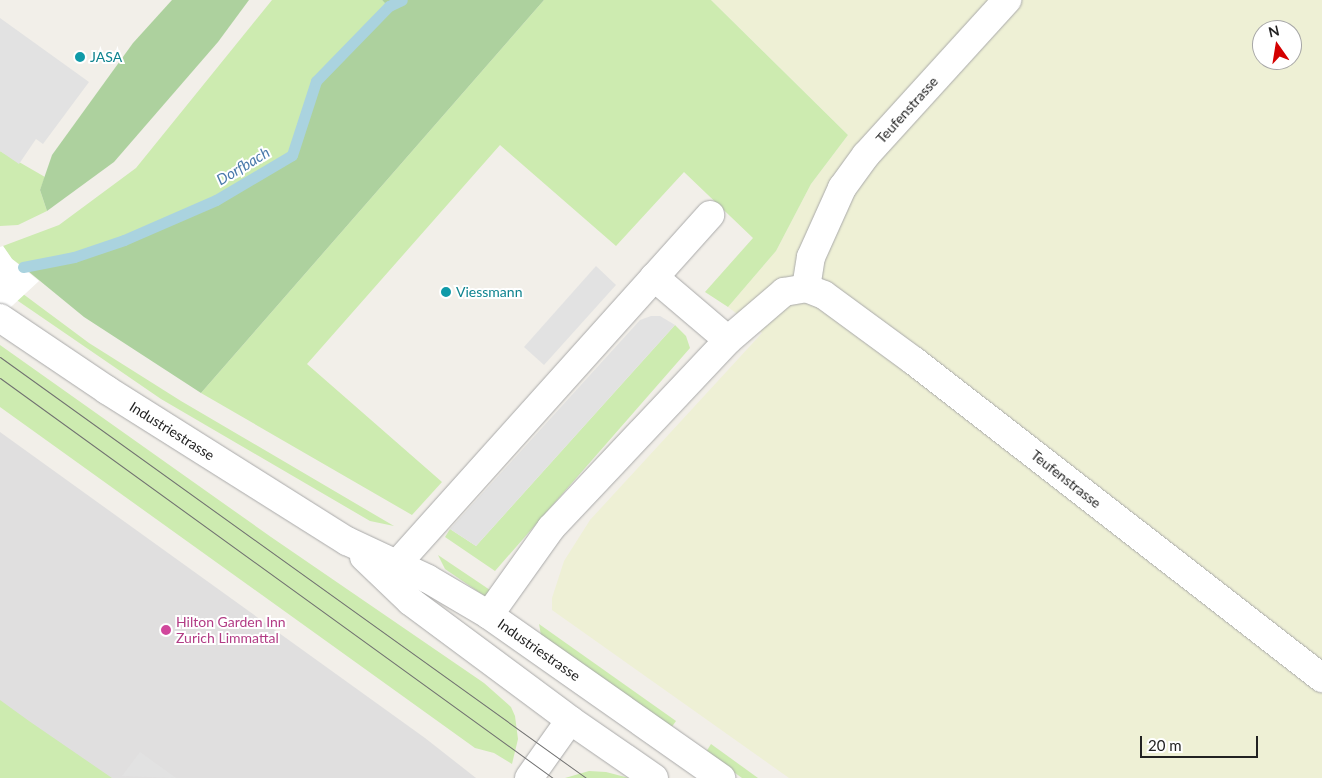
<!DOCTYPE html>
<html>
<head>
<meta charset="utf-8">
<style>
  body { margin:0 }
  #map { position:relative; width:1322px; height:778px; overflow:hidden; background:#f2efe9; font-family:Lato,sans-serif }
  div>[style] { position:absolute }
  .residential>* { inset:0; background:#e0dfdf }
  .farmland>* { inset:0; background:#eef0d5 }
  .grass>* { inset:0; background:#cdebb0 }
  .forest>* { inset:0; background:#add19e }
  .parking>* { inset:0; background:#e2e2e2 }
  .pier>* { inset:0; background:#fff }
  .stream>* { height:11px; margin:-5.5px; padding:0 5.5px; transform-origin:5.5px; border-radius:5.5px; background:#aad3df }
  .roads { filter:drop-shadow(0 0 1px #a9a9a9) drop-shadow(0 0 1px #a9a9a9) }
  .minor>* { height:28px; margin:-14px; padding:0 14px; transform-origin:14px; border-radius:14px; background:#fff }
  .tram>* { height:1px; margin:-0.5px; padding:0 0.5px; transform-origin:0.5px; border-radius:0.5px; background:#707070 }
  .dots>* { width:14px; height:14px; translate:-50% -50%; box-sizing:border-box; border:2px solid #fff; border-radius:50% }
  span { translate:-50% -50%; white-space:nowrap; text-align:center; line-height:1.15; -webkit-text-stroke:4px #fff; paint-order:stroke }
  .culture-label { font-size:14px; color:#0d838f }
  .left { translate:0 -50%; text-align:left }
  .street-label { font-size:14px; color:#222 }
  .hotel-label { font-size:14px; color:#b23c85 }
  .water-label { font-size:15px; color:#4a7aab; font-style:italic }
  .north { position:absolute; left:1252px; top:20px; width:50px; height:50px; box-sizing:border-box; background:#fff; border:1px solid #a7a7a7; border-radius:50%; rotate:347deg; font-size:14px; font-weight:700; line-height:20px; text-align:center; color:#222 }
  .north::after { content:''; display:block; margin:auto; width:18px; height:22px; background:#d40000; clip-path:polygon(50% 0,100% 100%,50% 72%,0 100%) }
  .scale { position:absolute; left:1140px; top:736px; width:118px; height:22px; box-sizing:border-box; border:2px solid #222; border-top:0; padding-left:6px; font-size:15px; line-height:18px; white-space:nowrap; color:#222; -webkit-text-stroke:4px #fff; paint-order:stroke }
</style>
</head>
<body>
<div id="map">
  <div class="residential">
    <div style="clip-path:polygon(0 432px,425px 738px,476px 778px,0 778px)"></div>
  </div>
  <div class="farmland">
    <div style="clip-path:polygon(evenodd,711px 0,1322px 0,1322px 778px,789px 778px,552px 610px,552px 598px,564px 561px,590px 520px,762px 333px,728px 307px,776px 251px,811px 184px,848px 135px,711px 0,1262px 30px,1292px 30px,1292px 60px,1262px 60px,1262px 30px)"></div>
  </div>
  <div class="grass">
    <div style="clip-path:polygon(272px 0,382px 0,389px 6px,316px 81px,292px 155px,216px 200px,124px 240px,74px 257px,23px 267px,12px 259px,3px 246px,59px 225px,136px 168px)"></div>
    <div style="clip-path:polygon(544px 0,711px 0,848px 135px,811px 184px,776px 251px,728px 307px,705px 292px,753px 238px,684px 172px,616px 246px,500px 145px,307px 364px,442px 482px,412px 515px,201px 393px)"></div>
    <div style="clip-path:polygon(0 151px,45px 177px,40px 190px,47px 211px,18px 225px,0 226px)"></div>
    <div style="clip-path:polygon(11px 285px,89px 343px,181px 401px,394px 526px,370px 521px,161px 399px,5px 292px)"></div>
    <div style="clip-path:polygon(675px 325px,686px 336px,690px 348px,495px 571px,445px 537px,450px 529px,476px 546px)"></div>
    <div style="clip-path:polygon(0 345px,271px 537px,484px 683px,511px 707px,515px 716px,518px 739px,512px 764px,494px 753px,475px 748px,0 407px)"></div>
    <div style="clip-path:polygon(438px 555px,490px 590px,486px 597px,445px 569px)"></div>
    <div style="clip-path:polygon(539px 624px,676px 721px,671px 728px,541px 635px)"></div>
    <div style="clip-path:polygon(0 700px,29px 721px,112px 778px,0 778px)"></div>
    <div style="clip-path:polygon(711px 744px,758px 778px,742px 778px,706px 752px)"></div>
    <div style="clip-path:polygon(589px 771px,606px 772px,629px 778px,565px 778px)"></div>
  </div>
  <div class="forest">
    <div style="clip-path:polygon(172px 0,249px 0,218px 42px,114px 162px,47px 211px,40px 190px,52px 155px,133px 43px)"></div>
    <div style="clip-path:polygon(382px 0,544px 0,201px 393px,84px 317px,23px 267px,74px 257px,124px 240px,216px 200px,292px 155px,316px 81px,389px 7px)"></div>
  </div>
  <div class="parking">
    <div style="clip-path:polygon(0 18px,89px 82px,43px 144px,36px 139px,19px 164px,0 151px)"></div>
    <div style="clip-path:polygon(596px 266px,616px 285px,544px 365px,524px 347px)"></div>
    <div style="clip-path:polygon(651px 316px,660px 316px,675px 325px,476px 546px,450px 529px,640px 320px)"></div>
    <div style="clip-path:polygon(140px 752px,176px 778px,122px 776px)"></div>
  </div>
  <div class="pier">
    <div style="clip-path:polygon(3px 246px,12px 259px,39px 281px,0 317px,0 247px)"></div>
  </div>
  <div class="stream">
    <div style="left:23px;top:267px;width:52px;rotate:-11.1deg"></div>
    <div style="left:74px;top:257px;width:53px;rotate:-18.8deg"></div>
    <div style="left:124px;top:240px;width:100px;rotate:-23.5deg"></div>
    <div style="left:216px;top:200px;width:88px;rotate:-30.6deg"></div>
    <div style="left:292px;top:155px;width:78px;rotate:-72deg"></div>
    <div style="left:316px;top:81px;width:105px;rotate:-45.8deg"></div>
    <div style="left:389px;top:6px;width:14px;rotate:-25deg"></div>
  </div>
  <div class="roads">
    <div class="minor">
      <div style="left:654px;top:277px;width:97px;rotate:40.4deg"></div>
      <div style="left:806px;top:288px;width:31px;rotate:-81deg"></div>
      <div style="left:811px;top:257px;width:76px;rotate:-65.8deg"></div>
      <div style="left:842px;top:188px;width:41px;rotate:-54deg"></div>
      <div style="left:866px;top:155px;width:210px;rotate:-47.7deg"></div>
      <div style="left:0;top:318px;width:129px;rotate:33.9deg"></div>
      <div style="left:107px;top:390px;width:284px;rotate:32.2deg"></div>
      <div style="left:347px;top:541px;width:89px;rotate:25.1deg"></div>
      <div style="left:428px;top:579px;width:71px;rotate:30.5deg"></div>
      <div style="left:489px;top:615px;width:284px;rotate:35.1deg"></div>
      <div style="left:364px;top:557px;width:64px;rotate:43.7deg"></div>
      <div style="left:410px;top:601px;width:199px;rotate:36.6deg"></div>
      <div style="left:570px;top:720px;width:102px;rotate:34.6deg"></div>
      <div style="left:397px;top:564px;width:469px;rotate:-48.1deg"></div>
      <div style="left:489px;top:615px;width:107px;rotate:-54.5deg"></div>
      <div style="left:551px;top:528px;width:258px;rotate:-46.7deg"></div>
      <div style="left:728px;top:340px;width:74px;rotate:-40.6deg"></div>
      <div style="left:784px;top:292px;width:22px;rotate:-10deg"></div>
      <div style="left:806px;top:288px;width:19px;rotate:21deg"></div>
      <div style="left:824px;top:295px;width:112px;rotate:36.3deg"></div>
      <div style="left:914px;top:361px;width:517px;rotate:37.85deg"></div>
      <div style="left:529px;top:778px;width:71px;rotate:-54.7deg"></div>
    </div>
  </div>
  <div class="tram">
    <div style="left:0;top:357px;width:722px;rotate:35.69deg"></div>
    <div style="left:0;top:378px;width:683px;rotate:35.88deg"></div>
  </div>
  <div class="dots">
    <div style="left:80px;top:57px;background:#0f9aa8"></div>
    <div style="left:446px;top:292px;background:#0f9aa8"></div>
    <div style="left:166px;top:630px;background:#d1479c"></div>
  </div>
  <div class="culture-label">
    <span class="left" style="left:90px;top:57px">JASA</span>
    <span class="left" style="left:456px;top:292px">Viessmann</span>
  </div>
  <div class="street-label">
    <span style="left:907px;top:110px;rotate:-48deg">Teufenstrasse</span>
    <span style="left:172px;top:431px;rotate:32deg">Industriestrasse</span>
    <span style="left:1066px;top:479px;rotate:38deg">Teufenstrasse</span>
    <span style="left:539px;top:650px;rotate:35deg">Industriestrasse</span>
  </div>
  <div class="hotel-label">
    <span class="left" style="left:176px;top:630px">Hilton Garden Inn<br>Zurich Limmattal</span>
  </div>
  <div class="water-label">
    <span style="left:243px;top:166px;rotate:-31deg">Dorfbach</span>
  </div>
  <div class="north">N</div>
  <div class="scale">20 m</div>
</div>
</body>
</html>
